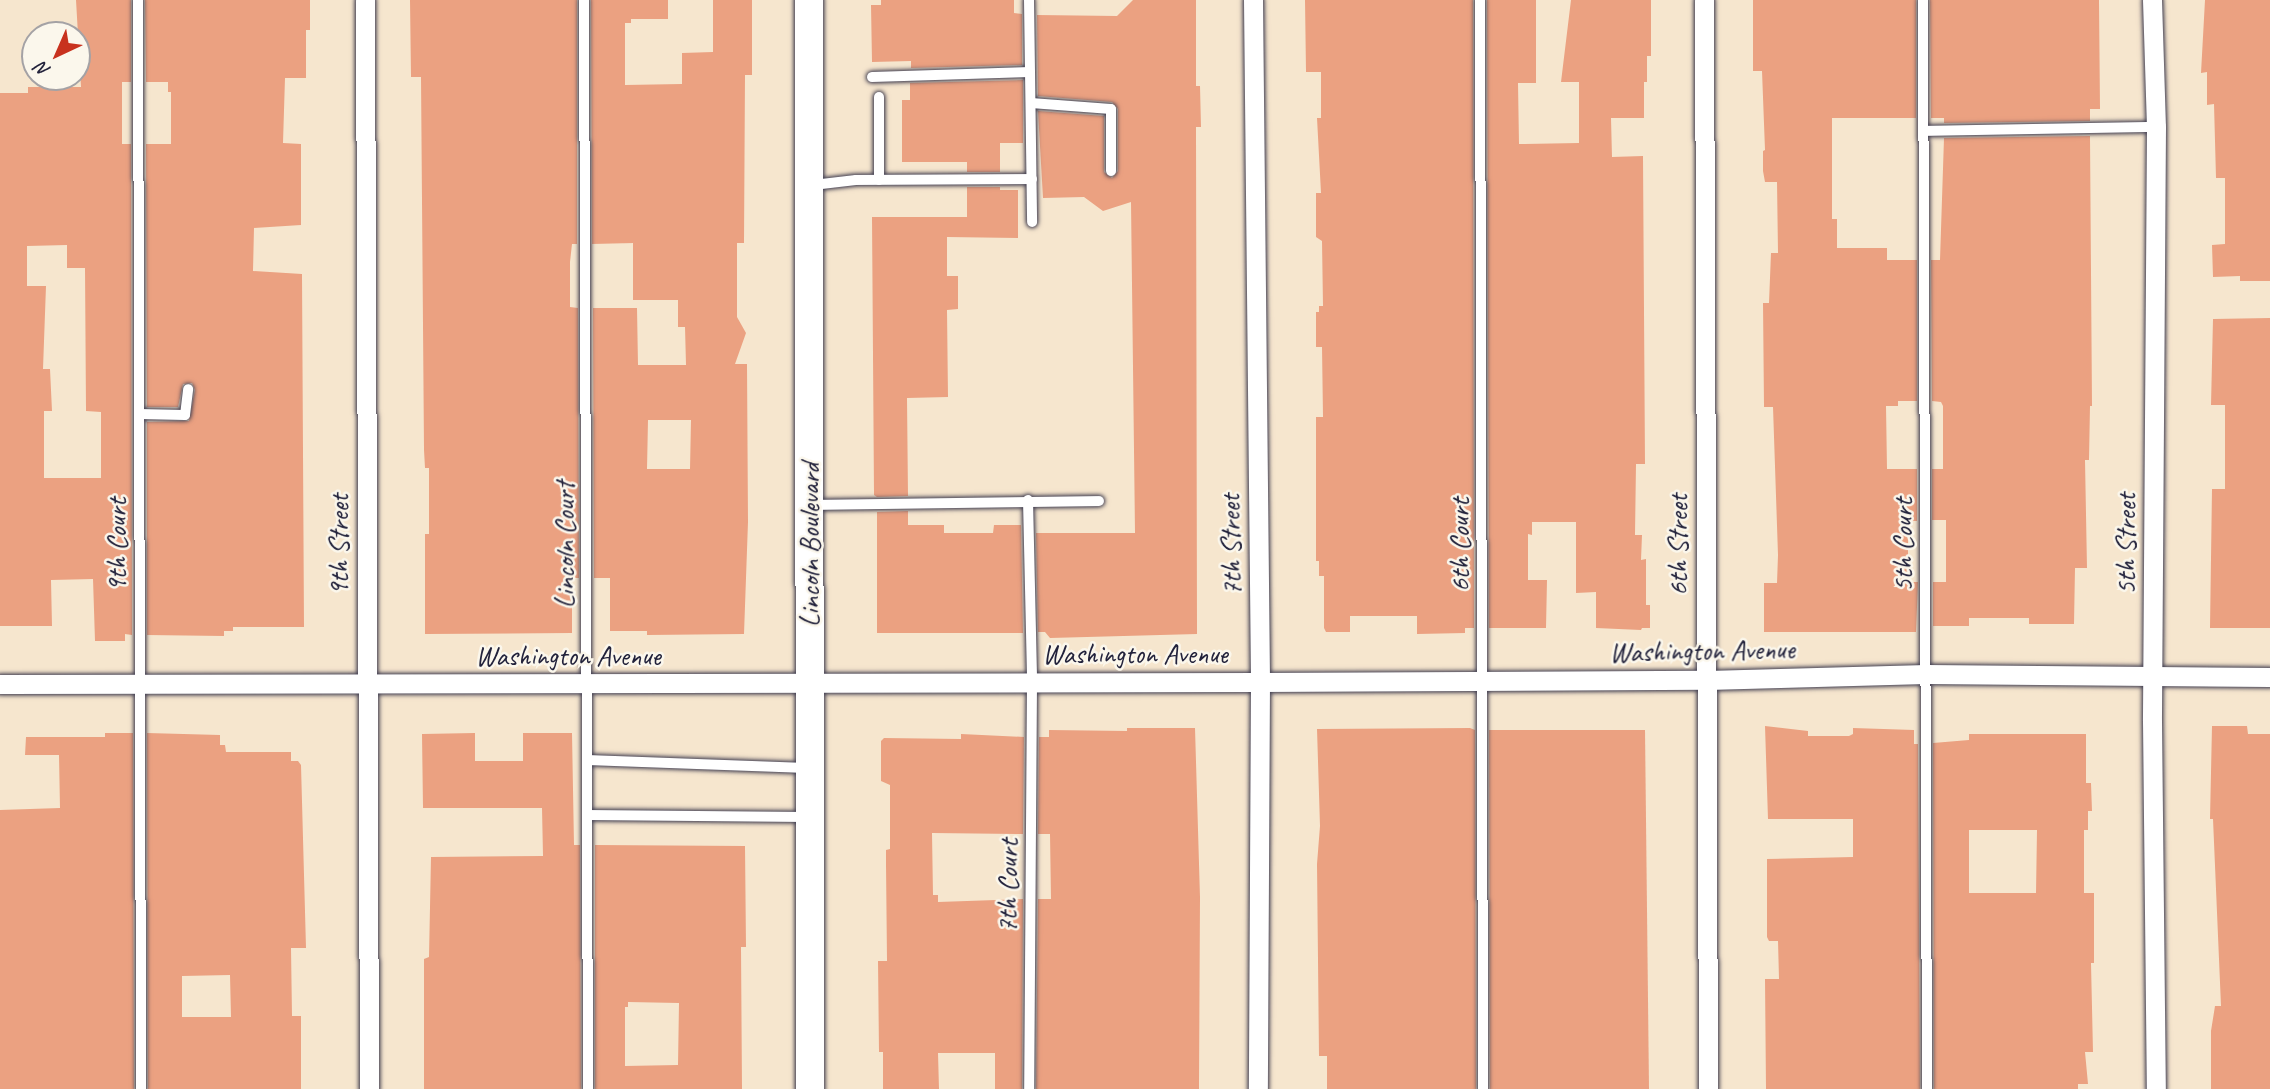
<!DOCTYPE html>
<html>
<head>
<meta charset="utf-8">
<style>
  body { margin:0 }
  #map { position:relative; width:2270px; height:1089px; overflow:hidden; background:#f6e6ce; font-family:Caveat,sans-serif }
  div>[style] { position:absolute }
  .building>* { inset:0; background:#eba181 }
  .roads { filter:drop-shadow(0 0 2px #423f51) drop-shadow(0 0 2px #423f51) }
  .lane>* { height:10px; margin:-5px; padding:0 5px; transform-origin:5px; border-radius:5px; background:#fff }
  .street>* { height:19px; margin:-9.5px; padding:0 9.5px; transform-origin:9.5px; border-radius:9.5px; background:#fff }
  .secondary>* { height:28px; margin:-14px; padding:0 14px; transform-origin:14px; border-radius:14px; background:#fff }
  span { translate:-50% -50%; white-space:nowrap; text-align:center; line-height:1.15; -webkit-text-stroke:5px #fbf7ec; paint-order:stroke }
  .street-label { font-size:28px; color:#22223b }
  .north { position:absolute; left:21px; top:21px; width:70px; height:70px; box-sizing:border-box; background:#fbf7ec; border:2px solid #a4a2a5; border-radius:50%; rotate:224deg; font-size:19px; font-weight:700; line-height:28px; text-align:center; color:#22223b }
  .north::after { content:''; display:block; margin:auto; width:24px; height:32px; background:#c8321e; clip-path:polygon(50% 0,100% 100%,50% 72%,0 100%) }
</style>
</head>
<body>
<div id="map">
  <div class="building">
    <div style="clip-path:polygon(evenodd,76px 0,131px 0,131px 82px,122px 82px,122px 144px,131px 144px,132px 635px,125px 634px,125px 641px,95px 641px,93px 579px,51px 580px,52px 626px,0 626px,0 93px,28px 93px,28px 87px,81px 87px,76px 0,67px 245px,67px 268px,85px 268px,86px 411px,101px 412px,101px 478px,44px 478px,44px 411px,52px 411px,50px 369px,43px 369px,46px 286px,27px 286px,27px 246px,67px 245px)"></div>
    <div style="clip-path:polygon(145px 0,310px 0,310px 30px,306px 30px,306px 78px,285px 78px,283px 143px,301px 144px,301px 225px,254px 228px,253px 271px,302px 274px,304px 627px,233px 627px,233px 631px,224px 631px,224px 636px,147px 635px,147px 422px,189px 421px,195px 390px,192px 383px,183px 384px,178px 407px,147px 407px,146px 144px,171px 144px,171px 92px,168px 92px,168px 82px,146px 82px)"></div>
    <div style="clip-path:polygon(410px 0,577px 0,577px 244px,572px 244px,570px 262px,570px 307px,578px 308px,579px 578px,572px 578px,572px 633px,425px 634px,425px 534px,429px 534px,429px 468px,425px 468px,424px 450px,421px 77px,411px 77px)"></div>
    <div style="clip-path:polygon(evenodd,591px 0,668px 0,668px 19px,631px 19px,631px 23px,625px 23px,625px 85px,682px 84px,682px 53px,713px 52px,713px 0,752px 0,752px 75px,745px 75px,744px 243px,737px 243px,737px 317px,746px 333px,735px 364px,747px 364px,748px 522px,744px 634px,647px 635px,647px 631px,610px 631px,610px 578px,594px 578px,593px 308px,637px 308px,638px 365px,686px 365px,685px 327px,678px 327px,678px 300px,633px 300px,633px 243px,592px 244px,591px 0,648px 420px,691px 420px,690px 469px,647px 469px,648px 420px)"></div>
    <div style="clip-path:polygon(881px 0,1014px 0,1014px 13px,1022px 14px,1022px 65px,911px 68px,911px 61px,872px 62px,871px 5px,881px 5px)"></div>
    <div style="clip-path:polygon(1133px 0,1196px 0,1196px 86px,1200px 86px,1201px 127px,1196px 127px,1197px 634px,1050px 638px,1045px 632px,1038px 632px,1036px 533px,1135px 533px,1131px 202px,1103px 211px,1084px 197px,1043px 198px,1038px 111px,1104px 116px,1104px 172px,1112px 178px,1118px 171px,1118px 109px,1112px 102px,1038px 96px,1037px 15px,1117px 16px)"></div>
    <div style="clip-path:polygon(1305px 0,1473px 0,1474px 628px,1465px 628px,1465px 633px,1417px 634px,1417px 616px,1350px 616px,1350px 632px,1326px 632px,1324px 628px,1324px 576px,1319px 576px,1319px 561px,1316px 561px,1316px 417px,1323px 417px,1322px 347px,1316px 347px,1316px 312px,1319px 312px,1319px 306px,1323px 306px,1322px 241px,1316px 237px,1316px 193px,1321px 193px,1317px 118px,1321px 118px,1321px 72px,1306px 72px)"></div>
    <div style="clip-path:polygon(1487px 0,1536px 0,1536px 83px,1518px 83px,1519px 144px,1579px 143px,1579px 82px,1561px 82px,1571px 0,1651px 0,1651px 56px,1647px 56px,1647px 82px,1644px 82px,1644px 118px,1611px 118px,1612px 157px,1643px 156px,1645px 464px,1636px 464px,1635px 535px,1642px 535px,1641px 560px,1646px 559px,1646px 605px,1650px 605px,1650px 628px,1642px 628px,1641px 630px,1596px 628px,1596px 592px,1576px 593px,1576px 522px,1532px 522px,1532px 535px,1528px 534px,1528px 580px,1547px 580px,1546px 628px,1489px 628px)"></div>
    <div style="clip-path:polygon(1753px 0,1916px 0,1916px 118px,1832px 118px,1832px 219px,1837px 219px,1837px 248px,1887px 248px,1887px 260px,1917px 260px,1917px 401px,1898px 401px,1898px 406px,1886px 406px,1887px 469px,1917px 469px,1917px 521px,1908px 521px,1908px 582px,1918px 582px,1916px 632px,1764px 632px,1764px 583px,1777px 583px,1778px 555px,1773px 407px,1764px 407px,1763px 303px,1769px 303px,1771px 253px,1778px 253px,1777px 182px,1765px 182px,1763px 171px,1763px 151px,1765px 150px,1762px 71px,1753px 71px)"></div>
    <div style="clip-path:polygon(1930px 0,2099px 0,2100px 109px,2090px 109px,2090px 121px,1944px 123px,1944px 118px,1931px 118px)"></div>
    <div style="clip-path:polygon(2205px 0,2270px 0,2270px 281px,2240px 281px,2240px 276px,2213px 277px,2212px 245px,2225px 244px,2225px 178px,2216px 178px,2214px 104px,2207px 105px,2207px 72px,2201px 73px)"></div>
    <div style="clip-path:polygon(1023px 80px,1023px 143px,1000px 143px,1000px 172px,967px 172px,967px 162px,902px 162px,902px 100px,910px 100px,910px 83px)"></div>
    <div style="clip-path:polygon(2090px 136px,2092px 406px,2090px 406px,2089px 460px,2085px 460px,2087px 568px,2075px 568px,2074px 624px,2029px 624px,2029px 618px,1969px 618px,1969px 626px,1933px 626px,1933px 582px,1946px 582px,1946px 520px,1932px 520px,1932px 469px,1943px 469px,1943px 406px,1941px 402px,1932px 401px,1931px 260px,1940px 260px,1944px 138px)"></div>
    <div style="clip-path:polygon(967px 187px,1000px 187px,1000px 190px,1018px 190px,1018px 238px,947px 237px,947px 276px,958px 276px,958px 309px,947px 310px,948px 397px,907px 398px,908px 496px,877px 497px,874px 495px,872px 217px,967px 217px)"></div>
    <div style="clip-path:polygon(2270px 318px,2270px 628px,2210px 628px,2212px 489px,2225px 489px,2225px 405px,2211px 405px,2213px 319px)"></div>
    <div style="clip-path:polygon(908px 511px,908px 525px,944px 525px,944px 533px,993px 533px,994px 525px,1021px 525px,1023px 633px,877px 633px,877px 512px)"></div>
    <div style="clip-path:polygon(1765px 726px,1808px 731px,1808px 736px,1849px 736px,1853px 734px,1853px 728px,1914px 730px,1914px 744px,1918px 744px,1920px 1089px,1766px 1089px,1765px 979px,1779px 979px,1778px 941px,1769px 941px,1767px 937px,1767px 859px,1853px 857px,1853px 819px,1768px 819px)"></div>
    <div style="clip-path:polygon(2212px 726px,2247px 726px,2248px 734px,2270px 734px,2270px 1089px,2211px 1089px,2211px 1031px,2215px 1006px,2221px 1006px,2213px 819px,2210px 819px)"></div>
    <div style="clip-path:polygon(1127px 728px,1195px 728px,1200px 897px,1199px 1089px,1036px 1089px,1038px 899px,1051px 899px,1050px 834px,1038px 834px,1039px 737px,1049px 737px,1049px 730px,1127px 731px)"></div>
    <div style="clip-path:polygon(1470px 728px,1475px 730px,1476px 1089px,1327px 1089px,1327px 1056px,1319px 1056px,1317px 864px,1320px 826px,1317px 729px)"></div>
    <div style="clip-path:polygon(1489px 730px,1645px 730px,1649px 1089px,1490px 1089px)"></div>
    <div style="clip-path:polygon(105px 733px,133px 733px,134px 1089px,0 1089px,0 810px,60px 808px,59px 755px,25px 755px,26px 737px,105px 737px)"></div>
    <div style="clip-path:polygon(evenodd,147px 733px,220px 735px,220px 745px,225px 745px,226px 752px,291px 752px,291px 761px,298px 761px,301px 765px,306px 948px,291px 948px,292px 1016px,301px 1016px,301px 1089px,148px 1089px,147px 733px,230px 975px,231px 1017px,182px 1017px,182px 976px,230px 975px)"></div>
    <div style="clip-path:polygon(475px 733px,475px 761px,523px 761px,523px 733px,572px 733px,574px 845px,580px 845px,581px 1089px,424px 1089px,424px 959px,429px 957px,431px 857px,543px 856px,542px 808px,423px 808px,422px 734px)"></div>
    <div style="clip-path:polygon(961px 734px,1024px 737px,1023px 834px,932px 833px,933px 895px,938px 895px,938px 902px,1023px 899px,1022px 1089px,995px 1089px,995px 1053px,938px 1053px,939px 1089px,883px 1089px,883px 1052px,879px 1052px,878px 961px,887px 961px,886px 864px,886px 850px,890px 849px,890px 785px,881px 781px,881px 741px,884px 738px,961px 739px)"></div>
    <div style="clip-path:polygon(evenodd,1969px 734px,2086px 734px,2086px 783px,2091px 783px,2092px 811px,2088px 811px,2088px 830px,2084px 830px,2084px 893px,2094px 893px,2094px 963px,2091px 963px,2093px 1052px,2085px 1052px,2088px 1084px,2078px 1084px,2078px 1089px,1934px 1089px,1933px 743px,1969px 740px,1969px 734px,1969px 830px,2037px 830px,2036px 893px,1969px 893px,1969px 830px)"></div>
    <div style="clip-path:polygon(evenodd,595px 845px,745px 846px,746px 947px,741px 947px,742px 1089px,595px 1089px,595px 845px,628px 1002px,679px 1003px,678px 1065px,625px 1066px,625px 1007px,628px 1007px,628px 1002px)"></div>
  </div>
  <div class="roads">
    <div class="lane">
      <div style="left:138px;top:0;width:1089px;rotate:89.84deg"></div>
      <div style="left:584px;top:0;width:1089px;rotate:89.79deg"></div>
      <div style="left:1029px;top:0;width:222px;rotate:89.2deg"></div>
      <div style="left:1480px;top:0;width:1089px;rotate:89.84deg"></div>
      <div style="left:1923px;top:0;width:1089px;rotate:89.79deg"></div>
      <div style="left:872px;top:77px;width:158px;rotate:-1.8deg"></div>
      <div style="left:1031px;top:103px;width:80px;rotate:4.3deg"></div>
      <div style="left:1111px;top:109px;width:62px;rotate:90deg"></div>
      <div style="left:1924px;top:131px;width:232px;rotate:-1deg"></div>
      <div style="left:879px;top:180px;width:83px;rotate:-90deg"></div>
      <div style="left:813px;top:185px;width:43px;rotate:-6.6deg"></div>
      <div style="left:856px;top:180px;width:176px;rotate:-0.3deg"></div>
      <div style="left:139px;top:414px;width:46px;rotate:1.2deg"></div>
      <div style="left:185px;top:415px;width:26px;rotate:-83deg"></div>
      <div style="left:1028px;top:500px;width:183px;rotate:88.7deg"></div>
      <div style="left:1032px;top:683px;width:406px;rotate:90.4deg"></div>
      <div style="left:813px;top:505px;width:286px;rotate:-0.8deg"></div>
      <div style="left:587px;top:760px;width:220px;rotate:2.1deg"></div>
      <div style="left:587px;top:815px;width:219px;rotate:0.5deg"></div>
    </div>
    <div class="street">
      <div style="left:365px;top:0;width:1089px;rotate:89.79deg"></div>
      <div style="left:1253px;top:0;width:682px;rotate:89.41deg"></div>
      <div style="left:1260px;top:682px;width:407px;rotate:90.3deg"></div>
      <div style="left:1704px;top:0;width:1089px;rotate:89.79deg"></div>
      <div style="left:2152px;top:0;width:127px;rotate:88.2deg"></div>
      <div style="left:2156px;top:127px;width:594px;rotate:90.39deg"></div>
      <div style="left:2152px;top:721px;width:368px;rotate:89.4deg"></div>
      <div style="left:0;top:684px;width:1260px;rotate:-0.09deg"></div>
      <div style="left:1260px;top:682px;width:447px;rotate:-0.3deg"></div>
      <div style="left:1707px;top:680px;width:219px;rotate:-1.6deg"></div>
      <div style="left:1926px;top:674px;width:344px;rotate:0.5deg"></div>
    </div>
    <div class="secondary">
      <div style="left:809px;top:0;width:1089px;rotate:89.95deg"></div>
    </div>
  </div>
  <div class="street-label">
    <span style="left:2126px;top:544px;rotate:-90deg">5th Street</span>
    <span style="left:117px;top:545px;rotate:-90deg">9th Court</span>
    <span style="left:339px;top:545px;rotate:-90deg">9th Street</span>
    <span style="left:565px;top:545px;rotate:-90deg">Lincoln Court</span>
    <span style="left:810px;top:545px;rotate:-90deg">Lincoln Boulevard</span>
    <span style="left:1231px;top:545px;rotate:-91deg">7th Street</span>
    <span style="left:1460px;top:545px;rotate:-90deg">6th Court</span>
    <span style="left:1678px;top:545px;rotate:-90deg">6th Street</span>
    <span style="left:1903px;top:545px;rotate:-90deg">5th Court</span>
    <span style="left:1702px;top:651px;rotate:-1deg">Washington Avenue</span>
    <span style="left:1135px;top:654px">Washington Avenue</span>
    <span style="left:568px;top:656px">Washington Avenue</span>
    <span style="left:1008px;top:886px;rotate:-89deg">7th Court</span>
  </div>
  <div class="north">N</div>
</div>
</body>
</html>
